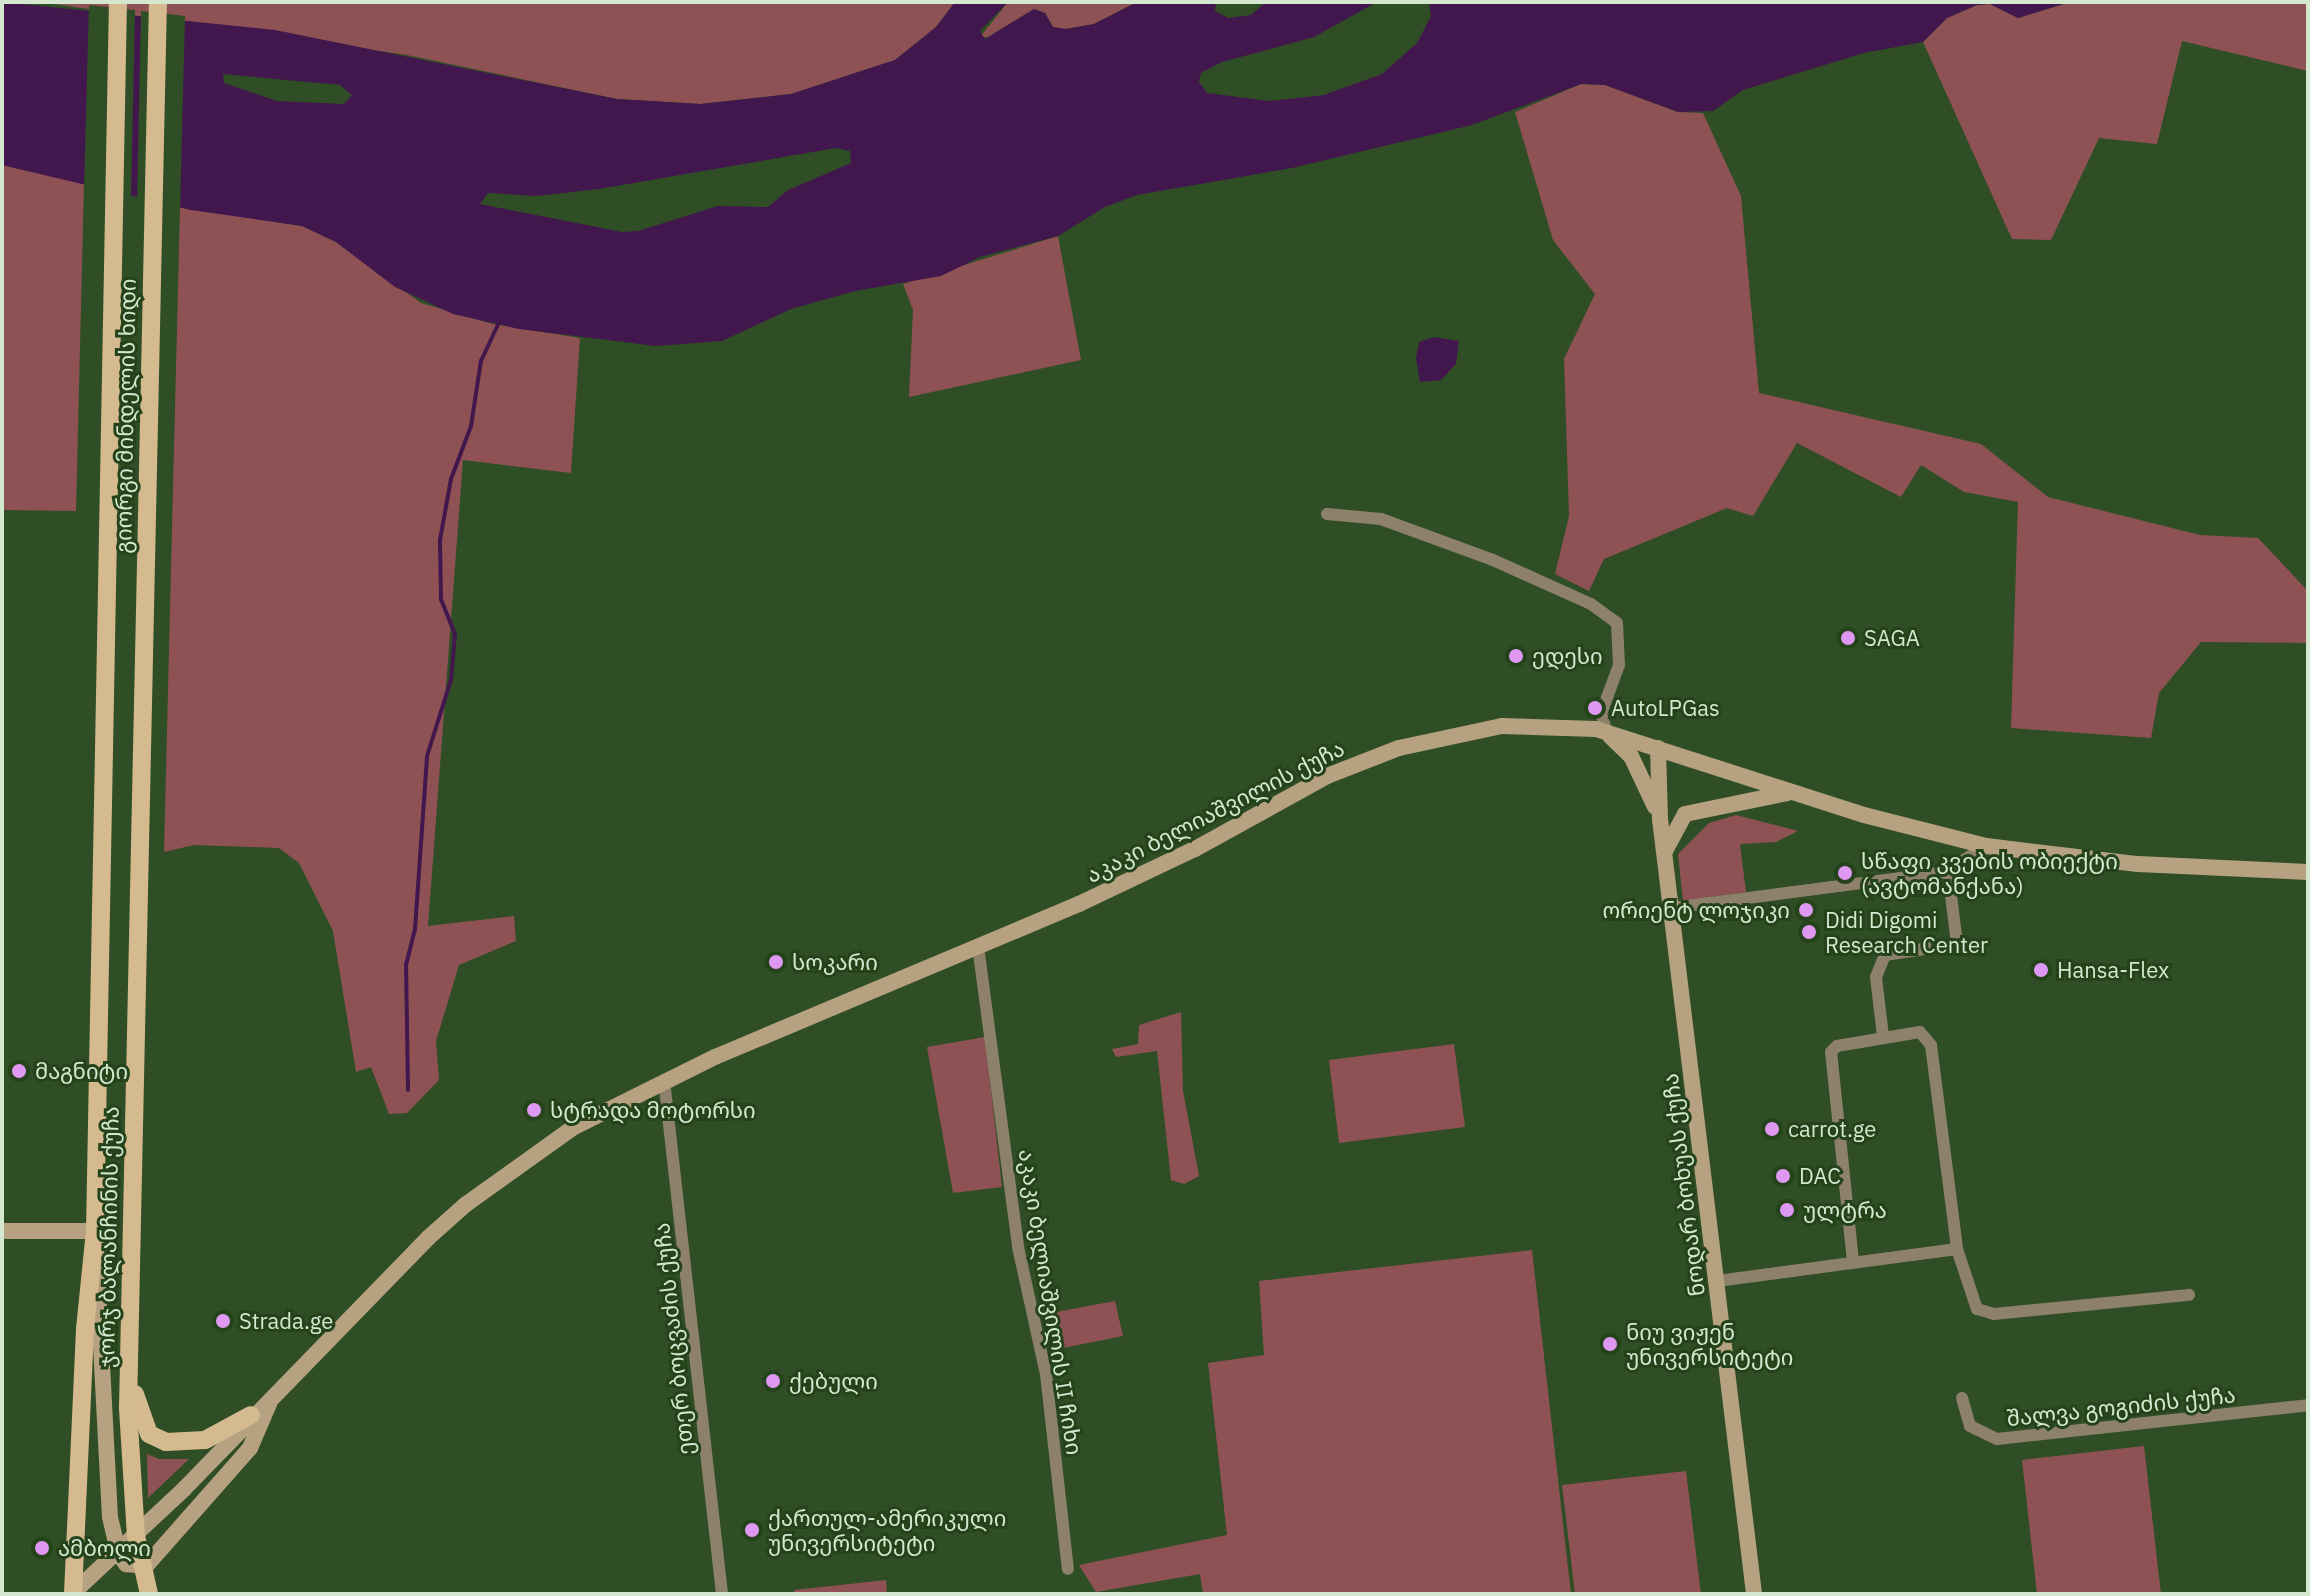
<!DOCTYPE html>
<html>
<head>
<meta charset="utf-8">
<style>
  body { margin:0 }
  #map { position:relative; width:2310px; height:1596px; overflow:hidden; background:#2f4e25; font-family:"IBM Plex Sans","Noto Sans Georgian",sans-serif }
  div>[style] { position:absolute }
  .green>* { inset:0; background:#8f5254 }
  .water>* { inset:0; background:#42174d }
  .pier>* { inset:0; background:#2f4e25 }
  .stream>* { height:4px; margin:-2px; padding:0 2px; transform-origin:2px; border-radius:2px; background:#42174d }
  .street>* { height:12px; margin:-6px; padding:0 6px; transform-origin:6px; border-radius:6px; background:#8e816c }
  .secondary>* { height:16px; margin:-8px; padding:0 8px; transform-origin:8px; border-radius:8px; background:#b6a180 }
  .primary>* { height:18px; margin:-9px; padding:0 9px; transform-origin:9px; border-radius:9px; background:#d6ba8f }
  .dots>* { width:22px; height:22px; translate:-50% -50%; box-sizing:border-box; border:4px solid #24431a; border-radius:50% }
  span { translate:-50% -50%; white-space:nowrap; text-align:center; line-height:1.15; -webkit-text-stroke:6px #24431a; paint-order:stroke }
  .street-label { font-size:22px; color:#d4e7cf }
  .poi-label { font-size:22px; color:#d4e7cf }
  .left { translate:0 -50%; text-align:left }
  .right { translate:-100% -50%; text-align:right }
  .frame { position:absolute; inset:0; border:4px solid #d4e7cf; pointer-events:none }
</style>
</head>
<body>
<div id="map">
  <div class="green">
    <div style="clip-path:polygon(40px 2px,955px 2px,936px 27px,895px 60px,791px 94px,700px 104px,617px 99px,407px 55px)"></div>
    <div style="clip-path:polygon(1008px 2px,1137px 2px,1094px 24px,1066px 29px,1053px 27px,1045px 13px,1034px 9px,988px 37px,980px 37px)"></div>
    <div style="clip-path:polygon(2070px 2px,2308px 2px,2308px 71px,2182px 41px,2157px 144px,2099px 138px,2051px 240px,2012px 239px,1923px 42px,1947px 18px,1977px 5px,1990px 4px,2018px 18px)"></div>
    <div style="clip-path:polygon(1581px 84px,1605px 85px,1678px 112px,1703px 113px,1741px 196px,1759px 393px,1981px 444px,2048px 497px,2200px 535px,2258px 538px,2308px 591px,2308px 643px,2201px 642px,2159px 693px,2151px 738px,2011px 728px,2018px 502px,1964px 492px,1921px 465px,1901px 497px,1797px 443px,1753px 516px,1727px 508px,1604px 559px,1589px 591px,1555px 574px,1569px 516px,1564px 359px,1595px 294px,1553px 240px,1515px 112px)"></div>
    <div style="clip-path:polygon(2px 165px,84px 183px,76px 511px,2px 510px)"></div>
    <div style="clip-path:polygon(180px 207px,302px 226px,336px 242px,421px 303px,493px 324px,580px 338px,571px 473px,463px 460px,428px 926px,514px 916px,516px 941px,459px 965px,436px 1041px,439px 1080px,407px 1113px,389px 1114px,371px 1067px,356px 1072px,333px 931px,299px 863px,279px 848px,194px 845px,164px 852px)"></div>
    <div style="clip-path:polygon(1058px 236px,1081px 360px,909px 397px,913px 310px,903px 284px)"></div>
    <div style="clip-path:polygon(1736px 815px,1798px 831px,1776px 842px,1740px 844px,1746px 892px,1683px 901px,1678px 854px,1709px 823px)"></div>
    <div style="clip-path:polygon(1181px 1012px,1183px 1091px,1199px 1176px,1184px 1184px,1171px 1180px,1157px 1051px,1116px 1057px,1112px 1049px,1138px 1044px,1139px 1025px)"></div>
    <div style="clip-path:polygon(985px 1037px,1002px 1187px,953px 1193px,927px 1047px)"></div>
    <div style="clip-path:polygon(1454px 1044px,1465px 1127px,1339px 1143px,1329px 1060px)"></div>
    <div style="clip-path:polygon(1532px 1250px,1571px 1594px,1203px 1594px,1200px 1574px,1096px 1592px,1079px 1565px,1227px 1535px,1208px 1363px,1264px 1355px,1259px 1281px)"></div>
    <div style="clip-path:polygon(1115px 1301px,1123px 1336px,1058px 1349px,1051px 1313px)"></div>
    <div style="clip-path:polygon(2144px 1446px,2161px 1594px,2037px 1594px,2022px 1460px)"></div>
    <div style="clip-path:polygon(147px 1454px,159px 1459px,189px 1459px,148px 1498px)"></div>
    <div style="clip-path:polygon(1686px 1471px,1701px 1594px,1575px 1594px,1562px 1485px)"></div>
    <div style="clip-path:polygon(886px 1580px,887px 1594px,795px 1594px,794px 1590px)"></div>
  </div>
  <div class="water">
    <div style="clip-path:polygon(evenodd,2px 2px,275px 30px,617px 99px,700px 104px,791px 94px,895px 60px,936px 27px,955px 2px,1008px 2px,980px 31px,985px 39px,1034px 9px,1045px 13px,1053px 27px,1066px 29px,1094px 24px,1137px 2px,1216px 2px,1215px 11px,1228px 18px,1251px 15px,1266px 2px,1377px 2px,1314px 37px,1222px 62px,1201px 73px,1199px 82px,1207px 93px,1269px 101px,1324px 95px,1382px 74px,1417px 43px,1431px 16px,1429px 2px,2070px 2px,2018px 18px,1990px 4px,1977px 5px,1947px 18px,1923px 42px,1864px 53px,1743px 90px,1713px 111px,1678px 112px,1605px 85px,1581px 84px,1472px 125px,1292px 168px,1137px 195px,1105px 207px,1058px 236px,980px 257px,941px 276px,855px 291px,791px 309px,722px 341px,656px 346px,519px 329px,453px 314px,395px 287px,336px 242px,302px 226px,191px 210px,2px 165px,2px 2px,223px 74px,340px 85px,352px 95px,344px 104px,277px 101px,224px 83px,223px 74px,2px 2px,836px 148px,850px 151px,851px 163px,788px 190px,768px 207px,718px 206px,638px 231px,622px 232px,480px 204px,488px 193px,537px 196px,599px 189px,836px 148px)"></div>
    <div style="clip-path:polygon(1434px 337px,1459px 341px,1456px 364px,1441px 380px,1420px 382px,1416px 358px,1419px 342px)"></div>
  </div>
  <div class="pier">
    <div style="clip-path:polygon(89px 5px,135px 10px,131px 199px,84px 187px)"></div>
    <div style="clip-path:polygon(141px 11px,185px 16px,180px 212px,137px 201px)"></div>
  </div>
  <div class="stream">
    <div style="left:408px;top:1090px;width:125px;rotate:-90.9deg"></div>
    <div style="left:406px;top:965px;width:37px;rotate:-76deg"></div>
    <div style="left:415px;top:929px;width:173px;rotate:-86deg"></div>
    <div style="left:427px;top:756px;width:80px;rotate:-72.5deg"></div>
    <div style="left:451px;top:680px;width:46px;rotate:-85deg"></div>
    <div style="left:455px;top:634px;width:38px;rotate:-112deg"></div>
    <div style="left:441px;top:599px;width:59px;rotate:-91deg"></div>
    <div style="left:440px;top:540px;width:62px;rotate:-79.8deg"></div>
    <div style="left:451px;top:479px;width:57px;rotate:-69.3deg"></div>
    <div style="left:471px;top:426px;width:66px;rotate:-81.3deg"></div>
    <div style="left:481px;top:361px;width:40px;rotate:-65deg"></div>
  </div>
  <div class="street">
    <div style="left:1327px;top:514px;width:54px;rotate:5.3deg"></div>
    <div style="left:1381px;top:519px;width:119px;rotate:20.1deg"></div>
    <div style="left:1493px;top:560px;width:107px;rotate:24.2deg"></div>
    <div style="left:1591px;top:604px;width:32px;rotate:36deg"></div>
    <div style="left:1617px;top:623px;width:42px;rotate:87.3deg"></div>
    <div style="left:1619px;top:665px;width:52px;rotate:110.2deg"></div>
    <div style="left:1601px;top:714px;width:20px;rotate:72deg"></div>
    <div style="left:1672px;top:908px;width:275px;rotate:-7.5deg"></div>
    <div style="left:1945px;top:872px;width:49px;rotate:-32.4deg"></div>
    <div style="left:978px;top:946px;width:304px;rotate:82.4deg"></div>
    <div style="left:1018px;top:1247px;width:130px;rotate:77.6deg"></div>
    <div style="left:1046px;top:1374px;width:196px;rotate:83.6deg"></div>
    <div style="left:1883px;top:1036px;width:59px;rotate:-96.8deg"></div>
    <div style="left:1876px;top:977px;width:24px;rotate:-68deg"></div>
    <div style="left:1885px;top:955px;width:73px;rotate:-8.7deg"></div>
    <div style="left:1957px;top:944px;width:74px;rotate:-97deg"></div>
    <div style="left:664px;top:1080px;width:517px;rotate:83.56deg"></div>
    <div style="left:1853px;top:1261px;width:210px;rotate:-96deg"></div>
    <div style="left:1831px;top:1052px;width:8px;rotate:-45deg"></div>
    <div style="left:1837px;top:1046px;width:84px;rotate:-9.6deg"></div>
    <div style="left:1920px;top:1032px;width:17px;rotate:50deg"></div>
    <div style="left:1931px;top:1045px;width:206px;rotate:82.7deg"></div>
    <div style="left:1957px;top:1249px;width:63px;rotate:71.6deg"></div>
    <div style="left:1977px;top:1309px;width:18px;rotate:16deg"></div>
    <div style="left:1994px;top:1314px;width:196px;rotate:-5.6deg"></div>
    <div style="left:1717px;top:1281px;width:242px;rotate:-7.6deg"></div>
    <div style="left:1962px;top:1398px;width:29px;rotate:74deg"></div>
    <div style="left:1970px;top:1426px;width:30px;rotate:26deg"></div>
    <div style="left:1997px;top:1439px;width:313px;rotate:-6.2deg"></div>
  </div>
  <div class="secondary">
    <div style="left:1610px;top:736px;width:29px;rotate:44deg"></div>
    <div style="left:1631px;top:756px;width:56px;rotate:64.8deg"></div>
    <div style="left:1658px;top:748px;width:71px;rotate:88.4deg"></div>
    <div style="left:1660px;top:819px;width:781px;rotate:83.08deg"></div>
    <div style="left:1665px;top:851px;width:42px;rotate:-61.6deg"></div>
    <div style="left:1685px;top:814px;width:104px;rotate:-11.6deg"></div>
    <div style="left:2px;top:1231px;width:93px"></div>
    <div style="left:95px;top:1231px;width:286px;rotate:87deg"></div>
    <div style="left:110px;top:1517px;width:37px;rotate:77deg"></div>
    <div style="left:118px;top:1553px;width:14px;rotate:54deg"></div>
    <div style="left:126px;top:1564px;width:20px;rotate:6deg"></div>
    <div style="left:146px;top:1566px;width:157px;rotate:-48.6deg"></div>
    <div style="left:250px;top:1448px;width:48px;rotate:-66.6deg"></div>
    <div style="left:74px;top:1592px;width:151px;rotate:-43.1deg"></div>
    <div style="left:184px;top:1489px;width:350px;rotate:-45.8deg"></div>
    <div style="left:428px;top:1238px;width:50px;rotate:-41.7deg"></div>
    <div style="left:465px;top:1205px;width:134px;rotate:-35.6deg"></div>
    <div style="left:574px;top:1127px;width:157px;rotate:-26.4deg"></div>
    <div style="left:715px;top:1057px;width:395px;rotate:-22.8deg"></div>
    <div style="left:1079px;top:904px;width:128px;rotate:-25.4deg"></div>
    <div style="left:1195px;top:849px;width:151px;rotate:-28.9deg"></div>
    <div style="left:1327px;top:776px;width:77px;rotate:-21.3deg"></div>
    <div style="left:1399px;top:748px;width:105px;rotate:-12.1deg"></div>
    <div style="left:1502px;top:726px;width:94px;rotate:1.8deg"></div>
    <div style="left:1596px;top:729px;width:281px;rotate:17.8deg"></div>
    <div style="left:1864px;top:815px;width:126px;rotate:14.3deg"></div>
    <div style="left:1986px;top:846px;width:153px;rotate:6.8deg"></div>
    <div style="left:2138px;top:864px;width:170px;rotate:2.7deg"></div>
  </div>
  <div class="primary">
    <div style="left:135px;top:1394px;width:42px;rotate:70.7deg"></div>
    <div style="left:149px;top:1434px;width:19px;rotate:25deg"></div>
    <div style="left:166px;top:1442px;width:39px;rotate:-3deg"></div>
    <div style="left:205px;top:1440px;width:52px;rotate:-28.5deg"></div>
    <div style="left:73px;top:1594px;width:265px;rotate:-87.4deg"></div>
    <div style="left:85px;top:1329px;width:99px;rotate:-84.2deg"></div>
    <div style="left:95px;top:1231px;width:1229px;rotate:-88.93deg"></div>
    <div style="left:149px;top:1594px;width:59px;rotate:-102.6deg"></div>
    <div style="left:136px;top:1536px;width:128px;rotate:-93.6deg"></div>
    <div style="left:128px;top:1408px;width:1406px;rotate:-88.78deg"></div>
  </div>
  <div class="dots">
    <div style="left:1848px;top:638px;background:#de98f2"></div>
    <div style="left:1516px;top:656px;background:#de98f2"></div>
    <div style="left:1595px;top:708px;background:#de98f2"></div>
    <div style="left:1845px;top:873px;background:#de98f2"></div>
    <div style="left:1806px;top:910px;background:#de98f2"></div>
    <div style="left:1809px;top:932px;background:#de98f2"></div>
    <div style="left:776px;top:962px;background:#de98f2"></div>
    <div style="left:2041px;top:970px;background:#de98f2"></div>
    <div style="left:19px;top:1071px;background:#de98f2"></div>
    <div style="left:534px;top:1110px;background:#de98f2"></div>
    <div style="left:1772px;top:1129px;background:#de98f2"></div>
    <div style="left:1783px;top:1176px;background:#de98f2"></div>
    <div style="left:1787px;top:1210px;background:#de98f2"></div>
    <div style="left:223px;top:1321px;background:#de98f2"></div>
    <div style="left:1610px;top:1344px;background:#de98f2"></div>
    <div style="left:773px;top:1381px;background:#de98f2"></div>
    <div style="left:752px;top:1530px;background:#de98f2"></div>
    <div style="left:42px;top:1548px;background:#de98f2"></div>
  </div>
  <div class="street-label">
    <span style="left:125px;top:416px;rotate:-89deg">გიორგი მინდელის ხიდი</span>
    <span style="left:1215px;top:811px;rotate:-27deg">აკაკი ბელიაშვილის ქუჩა</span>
    <span style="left:1683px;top:1185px;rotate:-97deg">ნოდარ ბოხუას ქუჩა</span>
    <span style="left:108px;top:1237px;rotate:-89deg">ჯორჯ ბალანჩინის ქუჩა</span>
    <span style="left:1051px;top:1302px;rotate:81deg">აკაკი ბელიაშვილის II ჩიხი</span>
    <span style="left:673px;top:1339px;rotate:-96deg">ეთერ ბოცვაძის ქუჩა</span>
    <span style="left:2121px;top:1406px;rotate:-6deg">შალვა გოგიძის ქუჩა</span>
  </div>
  <div class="poi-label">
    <span class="left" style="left:1864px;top:638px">SAGA</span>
    <span class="left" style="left:1532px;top:656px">ედესი</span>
    <span class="left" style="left:1611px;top:708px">AutoLPGas</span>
    <span class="left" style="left:1861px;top:873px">სწაფი კვების ობიექტი<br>(ავტომანქანა)</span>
    <span class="right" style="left:1790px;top:910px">ორიენტ ლოჯიკი</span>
    <span class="left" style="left:1825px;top:932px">Didi Digomi<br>Research Center</span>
    <span class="left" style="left:792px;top:962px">სოკარი</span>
    <span class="left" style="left:2057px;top:970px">Hansa-Flex</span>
    <span class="left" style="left:35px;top:1071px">მაგნიტი</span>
    <span class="left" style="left:550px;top:1110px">სტრადა მოტორსი</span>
    <span class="left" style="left:1788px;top:1129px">carrot.ge</span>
    <span class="left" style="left:1799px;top:1176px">DAC</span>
    <span class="left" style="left:1803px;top:1210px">ულტრა</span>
    <span class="left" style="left:239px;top:1321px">Strada.ge</span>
    <span class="left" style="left:1626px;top:1344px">ნიუ ვიჟენ<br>უნივერსიტეტი</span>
    <span class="left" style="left:789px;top:1381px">ქებული</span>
    <span class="left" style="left:768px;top:1530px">ქართულ-ამერიკული<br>უნივერსიტეტი</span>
    <span class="left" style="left:58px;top:1548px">ამბოლი</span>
  </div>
  <div class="frame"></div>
</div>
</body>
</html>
